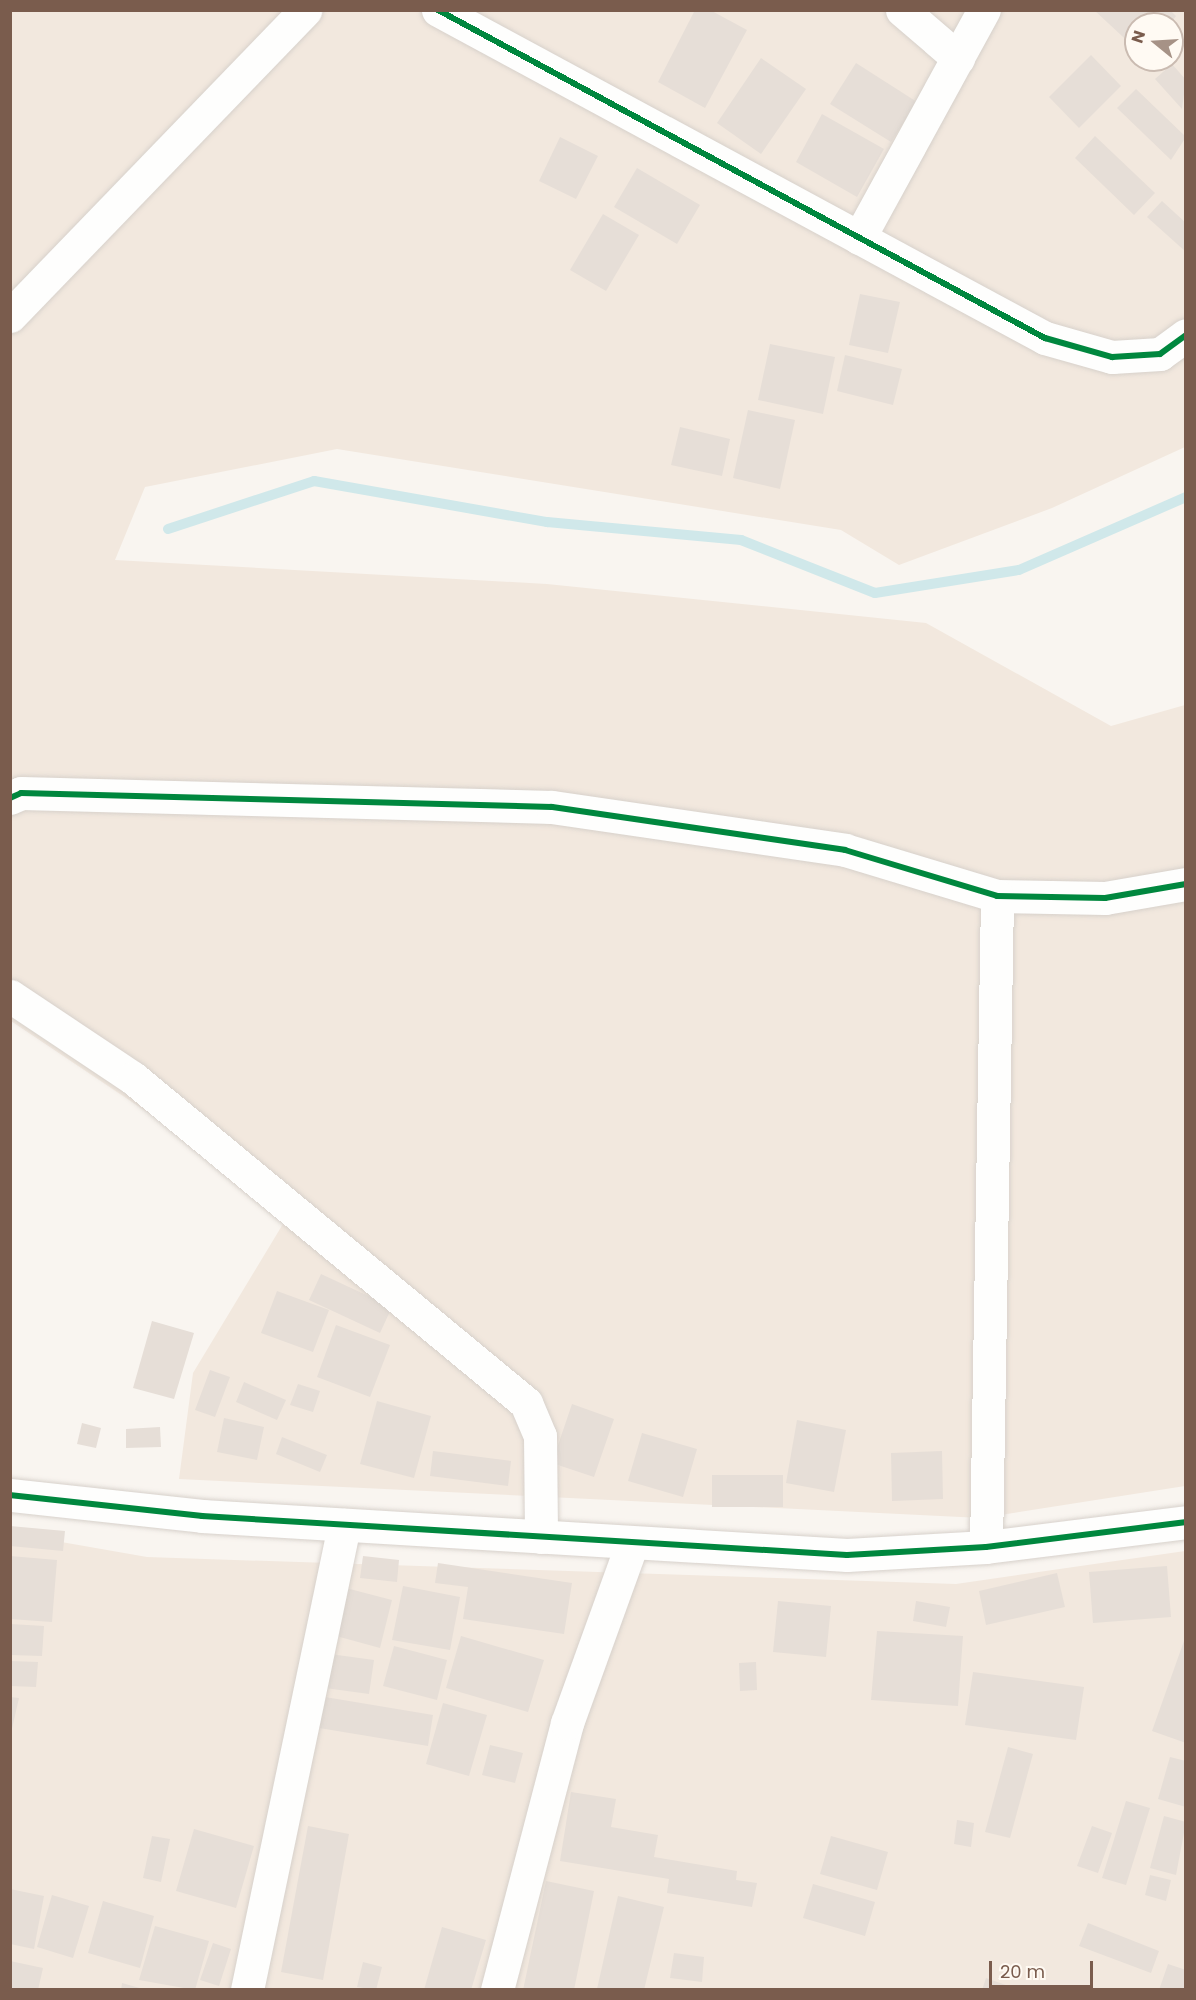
<!DOCTYPE html>
<html>
<head>
<meta charset="utf-8">
<style>
  body { margin:0 }
  #map { position:relative; width:1196px; height:2000px; overflow:hidden; background:#f9f5f0; font-family:Poppins,sans-serif }
  div>[style] { position:absolute }
  .residential>* { inset:0; background:#f2e8de }
  .stream>* { height:10px; margin:-5px; padding:0 5px; transform-origin:5px; border-radius:5px; background:#d0e8ea }
  .building>* { inset:0; background:#e6ded7 }
  .roads { filter:drop-shadow(0 0 2px #d7d1cb) drop-shadow(0 0 2px #d7d1cb) }
  .minor>* { height:33px; margin:-16.5px; padding:0 16.5px; transform-origin:16.5px; border-radius:16.5px; background:#fefefd }
  .tertiary>* { height:33px; margin:-16.5px; padding:0 16.5px; transform-origin:16.5px; border-radius:16.5px; background:#fefefd }
  .cycleway>* { height:6px; margin:-3px; padding:0 3px; transform-origin:3px; border-radius:3px; background:#00873e }
  span { translate:-50% -50%; white-space:nowrap; text-align:center; line-height:1.15; -webkit-text-stroke:4.5px #fffaf3; paint-order:stroke }
  .frame { position:absolute; inset:0; border:12px solid #7a5c4d; pointer-events:none }
  .north { position:absolute; left:1124px; top:12px; width:60px; height:60px; box-sizing:border-box; background:#fffaf3; border:2px solid #cabbb1; border-radius:50%; rotate:288deg; font-size:16px; font-weight:700; line-height:24px; text-align:center; color:#7a5c4d }
  .north::after { content:''; display:block; margin:auto; width:21px; height:27px; background:#a69286; clip-path:polygon(50% 0,100% 100%,50% 72%,0 100%) }
  .scale { position:absolute; left:989px; top:1961px; width:104px; height:27px; box-sizing:border-box; border:3px solid #7a5c4d; border-top:0; padding-left:8px; font-size:18px; line-height:21px; white-space:nowrap; color:#7a5c4d; -webkit-text-stroke:4px #fffaf3; paint-order:stroke }
</style>
</head>
<body>
<div id="map">
  <div class="residential">
    <div style="clip-path:polygon(evenodd,10px 11px,1185px 11px,1185px 447px,1052px 508px,899px 565px,841px 530px,337px 449px,145px 487px,115px 560px,547px 584px,926px 623px,1111px 726px,1185px 705px,1185px 1486px,981px 1518px,179px 1479px,193px 1373px,292px 1209px,11px 1021px,10px 11px,1136px 24px,1172px 24px,1172px 60px,1136px 60px,1136px 24px)"></div>
    <div style="clip-path:polygon(10px 1533px,147px 1557px,956px 1584px,1185px 1551px,1185px 1989px,11px 1989px)"></div>
  </div>
  <div class="stream">
    <div style="left:168px;top:529px;width:154px;rotate:-18.2deg"></div>
    <div style="left:314px;top:481px;width:237px;rotate:10deg"></div>
    <div style="left:547px;top:522px;width:195px;rotate:5.3deg"></div>
    <div style="left:741px;top:540px;width:144px;rotate:21.6deg"></div>
    <div style="left:875px;top:593px;width:146px;rotate:-9.1deg"></div>
    <div style="left:1019px;top:570px;width:182px;rotate:-23.6deg"></div>
  </div>
  <div class="building">
    <div style="clip-path:polygon(695px 10px,710px 10px,747px 30px,705px 108px,658px 82px)"></div>
    <div style="clip-path:polygon(1094px 10px,1170px 10px,1176px 16px,1170px 24px,1136px 24px,1136px 49px)"></div>
    <div style="clip-path:polygon(1091px 55px,1121px 86px,1079px 128px,1049px 97px)"></div>
    <div style="clip-path:polygon(761px 58px,806px 89px,761px 154px,717px 123px)"></div>
    <div style="clip-path:polygon(856px 63px,917px 102px,891px 142px,830px 104px)"></div>
    <div style="clip-path:polygon(1172px 64px,1186px 80px,1182px 109px,1155px 79px)"></div>
    <div style="clip-path:polygon(1136px 89px,1186px 137px,1171px 160px,1117px 108px)"></div>
    <div style="clip-path:polygon(822px 114px,884px 149px,857px 197px,796px 162px)"></div>
    <div style="clip-path:polygon(1095px 136px,1155px 193px,1134px 215px,1075px 158px)"></div>
    <div style="clip-path:polygon(560px 137px,598px 156px,576px 199px,539px 181px)"></div>
    <div style="clip-path:polygon(637px 168px,700px 205px,677px 244px,614px 207px)"></div>
    <div style="clip-path:polygon(1162px 201px,1186px 223px,1186px 252px,1147px 217px)"></div>
    <div style="clip-path:polygon(603px 214px,639px 235px,606px 291px,570px 270px)"></div>
    <div style="clip-path:polygon(860px 294px,900px 302px,888px 353px,849px 345px)"></div>
    <div style="clip-path:polygon(770px 344px,835px 357px,823px 414px,758px 400px)"></div>
    <div style="clip-path:polygon(845px 355px,902px 369px,893px 405px,837px 391px)"></div>
    <div style="clip-path:polygon(748px 410px,795px 420px,780px 489px,733px 478px)"></div>
    <div style="clip-path:polygon(680px 427px,730px 439px,722px 476px,671px 465px)"></div>
    <div style="clip-path:polygon(321px 1274px,392px 1307px,380px 1333px,309px 1300px)"></div>
    <div style="clip-path:polygon(277px 1291px,329px 1310px,313px 1352px,261px 1333px)"></div>
    <div style="clip-path:polygon(152px 1321px,194px 1333px,174px 1399px,133px 1388px)"></div>
    <div style="clip-path:polygon(336px 1325px,390px 1345px,370px 1397px,317px 1377px)"></div>
    <div style="clip-path:polygon(210px 1370px,230px 1377px,215px 1417px,195px 1410px)"></div>
    <div style="clip-path:polygon(244px 1382px,286px 1400px,277px 1420px,236px 1402px)"></div>
    <div style="clip-path:polygon(298px 1384px,320px 1391px,313px 1412px,290px 1405px)"></div>
    <div style="clip-path:polygon(377px 1401px,431px 1416px,414px 1478px,360px 1464px)"></div>
    <div style="clip-path:polygon(572px 1404px,614px 1419px,594px 1477px,552px 1463px)"></div>
    <div style="clip-path:polygon(224px 1418px,264px 1427px,257px 1460px,217px 1452px)"></div>
    <div style="clip-path:polygon(797px 1420px,846px 1430px,834px 1492px,786px 1483px)"></div>
    <div style="clip-path:polygon(82px 1423px,101px 1428px,96px 1448px,77px 1444px)"></div>
    <div style="clip-path:polygon(160px 1427px,161px 1447px,126px 1448px,126px 1429px)"></div>
    <div style="clip-path:polygon(642px 1433px,697px 1449px,683px 1497px,628px 1481px)"></div>
    <div style="clip-path:polygon(282px 1437px,327px 1455px,320px 1472px,276px 1454px)"></div>
    <div style="clip-path:polygon(433px 1451px,511px 1461px,508px 1486px,430px 1476px)"></div>
    <div style="clip-path:polygon(942px 1451px,943px 1499px,892px 1501px,891px 1453px)"></div>
    <div style="clip-path:polygon(712px 1475px,783px 1475px,783px 1507px,712px 1507px)"></div>
    <div style="clip-path:polygon(10px 1526px,65px 1531px,63px 1551px,10px 1546px)"></div>
    <div style="clip-path:polygon(10px 1556px,57px 1560px,52px 1622px,10px 1619px)"></div>
    <div style="clip-path:polygon(363px 1556px,399px 1560px,397px 1582px,360px 1578px)"></div>
    <div style="clip-path:polygon(438px 1563px,572px 1583px,564px 1634px,463px 1619px,468px 1587px,435px 1583px)"></div>
    <div style="clip-path:polygon(1167px 1566px,1171px 1617px,1093px 1623px,1089px 1572px)"></div>
    <div style="clip-path:polygon(1057px 1573px,1065px 1607px,986px 1625px,979px 1591px)"></div>
    <div style="clip-path:polygon(403px 1586px,460px 1597px,450px 1650px,392px 1640px)"></div>
    <div style="clip-path:polygon(342px 1587px,392px 1600px,380px 1648px,329px 1634px)"></div>
    <div style="clip-path:polygon(778px 1601px,831px 1606px,826px 1657px,773px 1652px)"></div>
    <div style="clip-path:polygon(916px 1601px,950px 1607px,946px 1627px,913px 1621px)"></div>
    <div style="clip-path:polygon(10px 1624px,44px 1626px,42px 1656px,10px 1655px)"></div>
    <div style="clip-path:polygon(877px 1631px,963px 1636px,958px 1706px,871px 1700px)"></div>
    <div style="clip-path:polygon(461px 1636px,544px 1660px,528px 1712px,446px 1688px)"></div>
    <div style="clip-path:polygon(1185px 1638px,1186px 1638px,1186px 1743px,1152px 1731px)"></div>
    <div style="clip-path:polygon(394px 1646px,447px 1660px,437px 1700px,383px 1686px)"></div>
    <div style="clip-path:polygon(330px 1654px,374px 1660px,369px 1694px,325px 1688px)"></div>
    <div style="clip-path:polygon(10px 1661px,38px 1662px,36px 1687px,10px 1686px)"></div>
    <div style="clip-path:polygon(756px 1662px,757px 1690px,740px 1691px,739px 1663px)"></div>
    <div style="clip-path:polygon(973px 1672px,1084px 1687px,1076px 1740px,965px 1725px)"></div>
    <div style="clip-path:polygon(319px 1696px,433px 1715px,428px 1746px,313px 1727px)"></div>
    <div style="clip-path:polygon(10px 1697px,19px 1698px,11px 1733px,10px 1733px)"></div>
    <div style="clip-path:polygon(443px 1703px,487px 1715px,469px 1776px,426px 1764px)"></div>
    <div style="clip-path:polygon(490px 1745px,523px 1753px,515px 1783px,482px 1775px)"></div>
    <div style="clip-path:polygon(1008px 1747px,1033px 1754px,1010px 1838px,985px 1832px)"></div>
    <div style="clip-path:polygon(1170px 1757px,1186px 1761px,1186px 1807px,1158px 1799px)"></div>
    <div style="clip-path:polygon(571px 1792px,616px 1799px,611px 1827px,658px 1835px,654px 1857px,737px 1871px,736px 1880px,757px 1883px,752px 1907px,667px 1893px,669px 1879px,560px 1861px)"></div>
    <div style="clip-path:polygon(1126px 1801px,1150px 1808px,1126px 1885px,1102px 1878px)"></div>
    <div style="clip-path:polygon(1164px 1816px,1186px 1822px,1176px 1875px,1150px 1868px)"></div>
    <div style="clip-path:polygon(957px 1820px,974px 1823px,971px 1847px,954px 1844px)"></div>
    <div style="clip-path:polygon(308px 1826px,349px 1834px,323px 1980px,281px 1972px)"></div>
    <div style="clip-path:polygon(1092px 1826px,1112px 1833px,1098px 1873px,1077px 1866px)"></div>
    <div style="clip-path:polygon(194px 1829px,254px 1846px,236px 1908px,176px 1891px)"></div>
    <div style="clip-path:polygon(152px 1836px,170px 1839px,161px 1882px,143px 1878px)"></div>
    <div style="clip-path:polygon(831px 1836px,888px 1852px,877px 1890px,820px 1874px)"></div>
    <div style="clip-path:polygon(1150px 1875px,1171px 1880px,1166px 1901px,1145px 1895px)"></div>
    <div style="clip-path:polygon(546px 1881px,594px 1891px,574px 1990px,523px 1990px)"></div>
    <div style="clip-path:polygon(813px 1884px,875px 1902px,865px 1936px,803px 1918px)"></div>
    <div style="clip-path:polygon(10px 1889px,44px 1896px,34px 1949px,10px 1944px)"></div>
    <div style="clip-path:polygon(52px 1895px,89px 1906px,73px 1958px,37px 1947px)"></div>
    <div style="clip-path:polygon(618px 1896px,664px 1907px,644px 1990px,597px 1989px)"></div>
    <div style="clip-path:polygon(103px 1901px,154px 1916px,140px 1968px,88px 1953px)"></div>
    <div style="clip-path:polygon(1088px 1923px,1159px 1951px,1151px 1973px,1079px 1946px)"></div>
    <div style="clip-path:polygon(155px 1926px,209px 1941px,195px 1990px,139px 1980px)"></div>
    <div style="clip-path:polygon(442px 1927px,486px 1940px,471px 1990px,424px 1990px)"></div>
    <div style="clip-path:polygon(213px 1943px,231px 1949px,219px 1986px,200px 1980px)"></div>
    <div style="clip-path:polygon(674px 1953px,704px 1957px,702px 1982px,670px 1978px)"></div>
    <div style="clip-path:polygon(10px 1961px,43px 1968px,38px 1990px,10px 1990px)"></div>
    <div style="clip-path:polygon(363px 1962px,382px 1967px,376px 1990px,357px 1987px)"></div>
    <div style="clip-path:polygon(1168px 1964px,1186px 1970px,1186px 1990px,1159px 1990px)"></div>
    <div style="clip-path:polygon(986px 1978px,1017px 1989px,1017px 1990px,982px 1990px)"></div>
    <div style="clip-path:polygon(122px 1983px,143px 1989px,142px 1990px,121px 1990px)"></div>
  </div>
  <div class="roads">
    <div class="minor">
      <div style="left:438px;top:10px;width:690px;rotate:28.39deg"></div>
      <div style="left:1045px;top:338px;width:70px;rotate:15.8deg"></div>
      <div style="left:1112px;top:357px;width:48px;rotate:-3.6deg"></div>
      <div style="left:1160px;top:354px;width:32px;rotate:-36deg"></div>
      <div style="left:902px;top:10px;width:74px;rotate:40.6deg"></div>
      <div style="left:859px;top:238px;width:260px;rotate:-61.3deg"></div>
      <div style="left:10px;top:316px;width:425px;rotate:-46deg"></div>
      <div style="left:10px;top:798px;width:12px;rotate:-24deg"></div>
      <div style="left:21px;top:793px;width:531px;rotate:1.51deg"></div>
      <div style="left:552px;top:807px;width:296px;rotate:8.3deg"></div>
      <div style="left:845px;top:850px;width:159px;rotate:16.8deg"></div>
      <div style="left:997px;top:896px;width:108px;rotate:1.1deg"></div>
      <div style="left:1105px;top:898px;width:82px;rotate:-9.8deg"></div>
      <div style="left:10px;top:996px;width:148px;rotate:33.7deg"></div>
      <div style="left:133px;top:1078px;width:510px;rotate:39.59deg"></div>
      <div style="left:526px;top:1403px;width:36px;rotate:67deg"></div>
      <div style="left:540px;top:1436px;width:101px;rotate:89.4deg"></div>
      <div style="left:986px;top:1547px;width:651px;rotate:-89.03deg"></div>
      <div style="left:247px;top:1990px;width:475px;rotate:-78.2deg"></div>
      <div style="left:497px;top:1990px;width:276px;rotate:-75.3deg"></div>
      <div style="left:567px;top:1723px;width:191px;rotate:-70.1deg"></div>
    </div>
    <div class="tertiary">
      <div style="left:10px;top:1495px;width:193px;rotate:6.2deg"></div>
      <div style="left:202px;top:1516px;width:646px;rotate:3.46deg"></div>
      <div style="left:847px;top:1555px;width:139px;rotate:-3.3deg"></div>
      <div style="left:986px;top:1547px;width:202px;rotate:-7.1deg"></div>
    </div>
  </div>
  <div class="cycleway">
    <div style="left:438px;top:10px;width:690px;rotate:28.39deg"></div>
    <div style="left:1045px;top:338px;width:70px;rotate:15.8deg"></div>
    <div style="left:1112px;top:357px;width:48px;rotate:-3.6deg"></div>
    <div style="left:1160px;top:354px;width:32px;rotate:-36deg"></div>
    <div style="left:10px;top:798px;width:12px;rotate:-24deg"></div>
    <div style="left:21px;top:793px;width:531px;rotate:1.51deg"></div>
    <div style="left:552px;top:807px;width:296px;rotate:8.3deg"></div>
    <div style="left:845px;top:850px;width:159px;rotate:16.8deg"></div>
    <div style="left:997px;top:896px;width:108px;rotate:1.1deg"></div>
    <div style="left:1105px;top:898px;width:82px;rotate:-9.8deg"></div>
    <div style="left:10px;top:1495px;width:193px;rotate:6.2deg"></div>
    <div style="left:202px;top:1516px;width:646px;rotate:3.46deg"></div>
    <div style="left:847px;top:1555px;width:139px;rotate:-3.3deg"></div>
    <div style="left:986px;top:1547px;width:202px;rotate:-7.1deg"></div>
  </div>
  <div class="frame"></div>
  <div class="north">N</div>
  <div class="scale">20 m</div>
</div>
</body>
</html>
